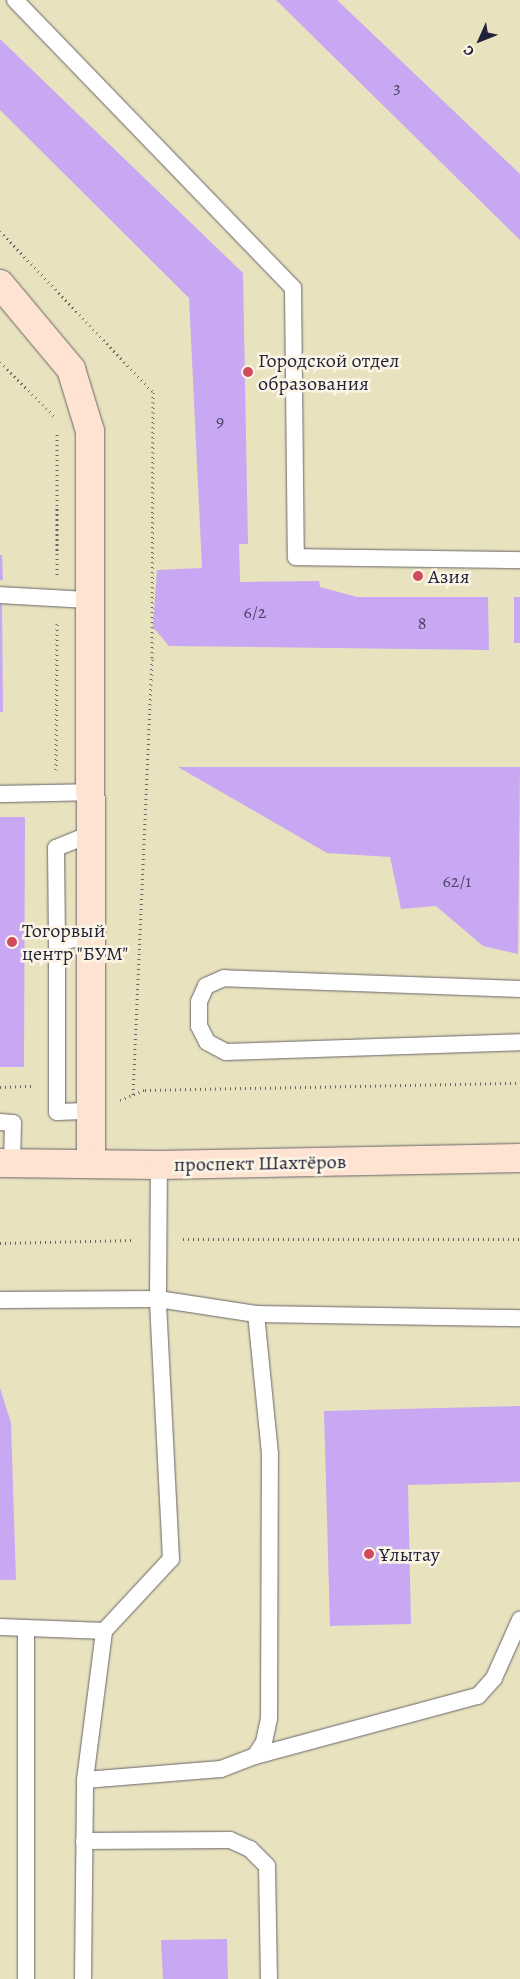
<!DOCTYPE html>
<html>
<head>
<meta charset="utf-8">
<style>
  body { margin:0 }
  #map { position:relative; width:520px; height:1979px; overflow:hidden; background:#e9e2bf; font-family:Alegreya,serif }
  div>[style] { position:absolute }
  .building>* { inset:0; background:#c8a8f2 }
  .path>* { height:3px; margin-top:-1.5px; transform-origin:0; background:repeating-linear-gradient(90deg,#686569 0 1px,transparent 0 5px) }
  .roads { filter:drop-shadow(0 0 1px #686569) drop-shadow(0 0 1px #686569) }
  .lane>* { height:16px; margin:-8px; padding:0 8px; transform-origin:8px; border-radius:8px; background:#fff }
  .secondary>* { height:28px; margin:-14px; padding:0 14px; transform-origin:14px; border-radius:14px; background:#fee3d2 }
  .dots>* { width:14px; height:14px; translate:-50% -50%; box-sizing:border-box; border:2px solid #fcf5e5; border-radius:50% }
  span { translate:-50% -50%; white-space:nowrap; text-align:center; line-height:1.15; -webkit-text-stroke:5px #fcf5e5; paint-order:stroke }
  .number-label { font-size:18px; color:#4c4469 }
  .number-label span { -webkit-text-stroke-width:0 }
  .poi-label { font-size:20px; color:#22223b }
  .left { translate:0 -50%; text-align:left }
  .street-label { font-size:20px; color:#22223b }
  .north { position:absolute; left:455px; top:15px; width:50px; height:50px; -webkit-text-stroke:4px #fcf5e5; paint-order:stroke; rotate:226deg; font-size:14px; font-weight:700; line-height:20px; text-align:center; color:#22223b }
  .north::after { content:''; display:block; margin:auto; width:18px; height:22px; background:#22223b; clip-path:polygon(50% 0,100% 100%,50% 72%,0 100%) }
</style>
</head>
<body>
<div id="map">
  <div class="building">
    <div style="clip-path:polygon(276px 0,337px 0,520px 174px,520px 240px)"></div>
    <div style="clip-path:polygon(0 39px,243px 273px,248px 544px,239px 544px,240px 582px,319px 581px,320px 587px,357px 597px,488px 597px,489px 650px,169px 646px,153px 627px,157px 570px,202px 568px,189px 298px,0 110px)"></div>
    <div style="clip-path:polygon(0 555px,2px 555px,3px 580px,0 580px)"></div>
    <div style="clip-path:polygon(514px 597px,520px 597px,520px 643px,514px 643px)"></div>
    <div style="clip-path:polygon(0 601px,2px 601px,3px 712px,0 712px)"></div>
    <div style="clip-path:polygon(178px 767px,520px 767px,518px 954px,483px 946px,436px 906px,401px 909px,390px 857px,327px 853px)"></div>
    <div style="clip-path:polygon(0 817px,25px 817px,24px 1067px,0 1067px)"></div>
    <div style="clip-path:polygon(0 1388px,11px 1423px,16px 1580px,0 1580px)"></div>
    <div style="clip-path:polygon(520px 1406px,520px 1482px,408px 1485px,411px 1624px,330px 1626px,324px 1411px)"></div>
    <div style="clip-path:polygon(227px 1939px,228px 1979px,163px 1979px,161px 1940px)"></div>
  </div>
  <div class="path">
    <div style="left:0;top:231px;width:222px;rotate:46.5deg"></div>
    <div style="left:153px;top:392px;width:267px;rotate:90.2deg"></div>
    <div style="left:152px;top:659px;width:436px;rotate:92.5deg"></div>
    <div style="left:0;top:362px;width:76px;rotate:45deg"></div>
    <div style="left:57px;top:575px;width:144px;rotate:-90deg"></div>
    <div style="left:56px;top:770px;width:149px;rotate:-89.6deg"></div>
    <div style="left:0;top:1087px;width:34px;rotate:-2deg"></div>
    <div style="left:120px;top:1100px;width:27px;rotate:-22deg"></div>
    <div style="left:145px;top:1090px;width:375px;rotate:-1.1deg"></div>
    <div style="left:183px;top:1239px;width:337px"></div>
    <div style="left:0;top:1243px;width:134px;rotate:-1.3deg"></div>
  </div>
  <div class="roads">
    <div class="lane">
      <div style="left:15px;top:0;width:400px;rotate:46deg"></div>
      <div style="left:293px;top:288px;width:269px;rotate:89.4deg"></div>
      <div style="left:296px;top:557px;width:224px;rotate:0.8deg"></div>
      <div style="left:0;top:595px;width:89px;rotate:3.2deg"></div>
      <div style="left:0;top:794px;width:92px;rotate:-1.2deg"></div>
      <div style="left:90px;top:935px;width:34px;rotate:166deg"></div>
      <div style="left:57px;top:943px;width:169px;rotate:90deg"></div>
      <div style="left:57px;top:1112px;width:35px;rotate:-2deg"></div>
      <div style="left:57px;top:943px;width:95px;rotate:-90.6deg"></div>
      <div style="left:56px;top:848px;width:38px;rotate:-22deg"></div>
      <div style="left:520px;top:989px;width:296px;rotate:-177.9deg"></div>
      <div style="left:224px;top:978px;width:20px;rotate:156deg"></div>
      <div style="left:206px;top:986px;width:17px;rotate:114deg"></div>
      <div style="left:199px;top:1002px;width:24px;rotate:90deg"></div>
      <div style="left:199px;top:1026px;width:18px;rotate:63deg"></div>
      <div style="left:207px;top:1042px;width:21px;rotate:28deg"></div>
      <div style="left:226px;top:1052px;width:294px;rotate:-1.9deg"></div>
      <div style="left:0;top:1122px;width:13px;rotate:4deg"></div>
      <div style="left:13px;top:1123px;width:40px;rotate:91.4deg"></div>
      <div style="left:0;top:1300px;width:158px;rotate:-0.4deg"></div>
      <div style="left:158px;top:1299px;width:99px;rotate:8.7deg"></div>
      <div style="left:256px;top:1314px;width:264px;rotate:0.9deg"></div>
      <div style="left:0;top:1627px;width:104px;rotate:2.2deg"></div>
      <div style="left:255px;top:1756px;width:231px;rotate:-15.1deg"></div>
      <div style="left:478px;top:1696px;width:24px;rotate:-48deg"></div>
      <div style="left:494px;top:1678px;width:64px;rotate:-65.9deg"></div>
      <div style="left:85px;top:1780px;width:136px;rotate:-4.6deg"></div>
      <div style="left:221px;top:1769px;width:36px;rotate:-21deg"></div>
      <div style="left:255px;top:1756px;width:17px;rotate:-57deg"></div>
      <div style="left:264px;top:1742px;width:25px;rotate:-78deg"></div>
      <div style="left:269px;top:1718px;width:264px;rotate:-89.8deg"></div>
      <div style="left:270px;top:1454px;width:141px;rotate:-95.7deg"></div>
      <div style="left:84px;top:1841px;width:146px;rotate:-0.4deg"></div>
      <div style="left:230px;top:1840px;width:22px;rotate:24deg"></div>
      <div style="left:250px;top:1849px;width:24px;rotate:45deg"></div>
      <div style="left:267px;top:1866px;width:113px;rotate:89deg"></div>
      <div style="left:26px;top:1979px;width:351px;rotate:-90deg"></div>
      <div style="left:83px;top:1979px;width:199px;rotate:-89.4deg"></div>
      <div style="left:85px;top:1780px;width:150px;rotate:-82.7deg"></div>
      <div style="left:104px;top:1631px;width:98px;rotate:-47.1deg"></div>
      <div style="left:171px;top:1559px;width:260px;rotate:-92.9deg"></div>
      <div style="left:158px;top:1299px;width:134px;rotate:-89.6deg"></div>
    </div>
    <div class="secondary">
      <div style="left:0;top:284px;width:111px;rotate:50.1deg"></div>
      <div style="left:71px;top:369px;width:65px;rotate:73deg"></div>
      <div style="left:90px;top:431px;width:731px;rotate:89.92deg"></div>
      <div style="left:0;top:1163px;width:159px;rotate:0.7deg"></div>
      <div style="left:159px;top:1165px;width:361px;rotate:-1.1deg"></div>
    </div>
  </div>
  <div class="dots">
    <div style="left:248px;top:372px;background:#d1495b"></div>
    <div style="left:418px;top:576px;background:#d1495b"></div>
    <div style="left:12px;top:942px;background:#d1495b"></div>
    <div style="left:369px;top:1554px;background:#d1495b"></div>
  </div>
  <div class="number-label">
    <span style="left:397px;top:87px">3</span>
    <span style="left:220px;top:421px">9</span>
    <span style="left:255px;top:612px">6/2</span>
    <span style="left:422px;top:623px">8</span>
    <span style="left:457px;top:881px">62/1</span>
  </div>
  <div class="poi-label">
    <span class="left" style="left:258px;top:372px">Городской отдел<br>образования</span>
    <span class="left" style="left:428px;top:576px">Азия</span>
    <span class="left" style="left:22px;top:942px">Тогорвый<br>центр "БУМ"</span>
    <span class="left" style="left:379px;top:1554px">Ұлытау</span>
  </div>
  <div class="street-label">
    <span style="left:260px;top:1163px;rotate:-1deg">проспект Шахтёров</span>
  </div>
  <div class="north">С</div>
</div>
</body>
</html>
